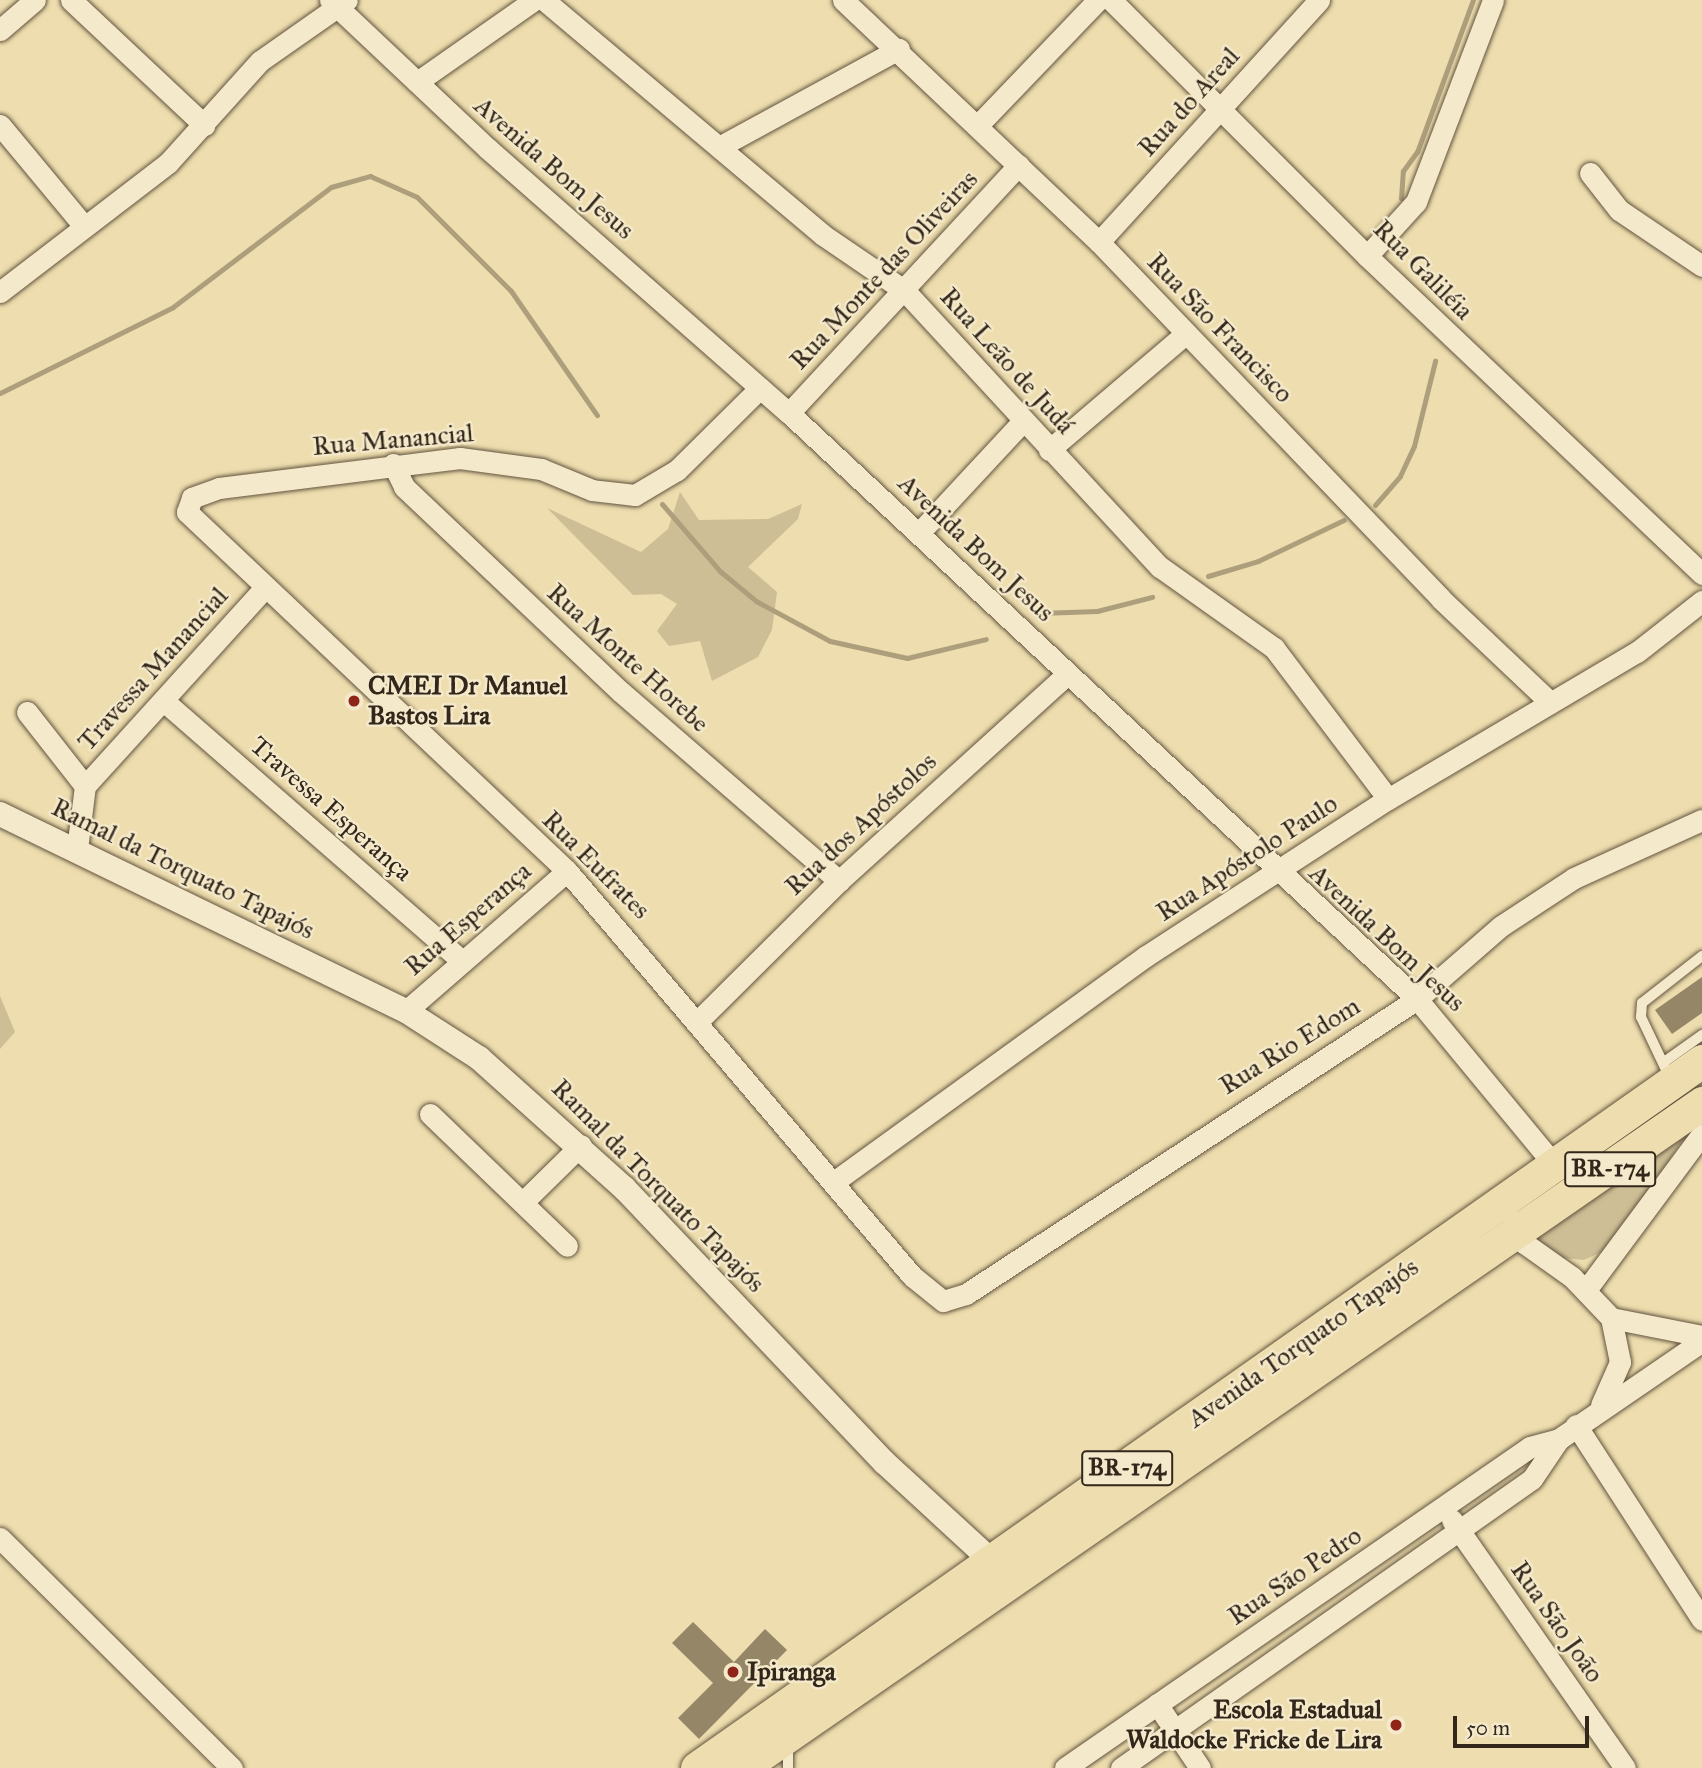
<!DOCTYPE html>
<html>
<head>
<meta charset="utf-8">
<style>
  body { margin:0 }
  #map { position:relative; width:1702px; height:1768px; overflow:hidden; background:#eeddae; font-family:"IM FELL Great Primer",serif }
  div>[style] { position:absolute }
  .green>* { inset:0; background:#cebe95 }
  .stream>* { height:5px; margin:-2.5px; padding:0 2.5px; transform-origin:2.5px; border-radius:2.5px; background:#ae9f7c }
  .building>* { inset:0; background:#948667 }
  .roads { filter:drop-shadow(0 0 2px #61543f) drop-shadow(0 0 2px #61543f) }
  .service>* { height:10px; margin:-5px; padding:0 5px; transform-origin:5px; border-radius:5px; background:#f4e9ca }
  .minor>* { height:21px; margin:-10.5px; padding:0 10.5px; transform-origin:10.5px; border-radius:10.5px; background:#f4e9ca }
  .tertiary>* { height:24px; margin:-12px; padding:0 12px; transform-origin:12px; border-radius:12px; background:#f4e9ca }
  .trunk>* { height:33px; margin:-16.5px; padding:0 16.5px; transform-origin:16.5px; border-radius:16.5px; background:#eeddae }
  .dots>* { width:19px; height:19px; translate:-50% -50%; box-sizing:border-box; border:4px solid #f4e9ca; border-radius:50% }
  span { translate:-50% -50%; white-space:nowrap; text-align:center; line-height:1.15; -webkit-text-stroke:5px #f4e9ca; paint-order:stroke }
  .shield-label span { padding:2px 5px; background:#f4e9ca; border:2px solid; border-radius:5px; -webkit-text-stroke-width:0 }
  .shield-label { font-size:24px; color:#32271a; font-weight:700 }
  .street-label { font-size:26px; color:#32271a }
  .poi-label { font-size:26px; color:#32271a; font-weight:700 }
  .left { translate:0 -50%; text-align:left }
  .right { translate:-100% -50%; text-align:right }
  .scale { position:absolute; left:1453px; top:1716px; width:136px; height:32px; box-sizing:border-box; border:4px solid #32271a; border-top:0; padding-left:9px; font-size:21px; line-height:24px; white-space:nowrap; color:#32271a; -webkit-text-stroke:5px #f4e9ca; paint-order:stroke }
</style>
</head>
<body>
<div id="map">
  <div class="green">
    <div style="clip-path:polygon(680px 492px,699px 520px,768px 519px,802px 504px,798px 519px,748px 567px,777px 592px,772px 630px,758px 657px,712px 681px,700px 641px,669px 646px,657px 631px,677px 604px,661px 594px,633px 595px,547px 508px,641px 552px,668px 529px)"></div>
    <div style="clip-path:polygon(0 996px,15px 1032px,0 1049px)"></div>
    <div style="clip-path:polygon(1688px 1132px,1612px 1247px,1584px 1260px,1562px 1258px,1540px 1244px,1535px 1234px)"></div>
  </div>
  <div class="stream">
    <div style="left:1401px;top:198px;width:27px;rotate:-86deg"></div>
    <div style="left:1403px;top:171px;width:24px;rotate:-54deg"></div>
    <div style="left:1417px;top:152px;width:162px;rotate:-69.8deg"></div>
    <div style="left:0;top:393px;width:193px;rotate:-26.4deg"></div>
    <div style="left:173px;top:307px;width:198px;rotate:-37.2deg"></div>
    <div style="left:331px;top:187px;width:41px;rotate:-15.8deg"></div>
    <div style="left:370px;top:176px;width:51px;rotate:24.1deg"></div>
    <div style="left:417px;top:197px;width:133px;rotate:45deg"></div>
    <div style="left:511px;top:291px;width:151px;rotate:55.3deg"></div>
    <div style="left:662px;top:504px;width:90px;rotate:49.1deg"></div>
    <div style="left:721px;top:572px;width:45px;rotate:39.6deg"></div>
    <div style="left:756px;top:601px;width:84px;rotate:28.4deg"></div>
    <div style="left:830px;top:641px;width:79px;rotate:12.4deg"></div>
    <div style="left:907px;top:658px;width:81px;rotate:-13.5deg"></div>
    <div style="left:1375px;top:505px;width:38px;rotate:-49deg"></div>
    <div style="left:1400px;top:476px;width:33px;rotate:-65deg"></div>
    <div style="left:1414px;top:446px;width:88px;rotate:-76.1deg"></div>
    <div style="left:1208px;top:576px;width:52px;rotate:-16.7deg"></div>
    <div style="left:1258px;top:561px;width:95px;rotate:-25.5deg"></div>
    <div style="left:1040px;top:613px;width:57px;rotate:-2deg"></div>
    <div style="left:1097px;top:611px;width:57px;rotate:-14.3deg"></div>
  </div>
  <div class="building">
    <div style="clip-path:polygon(1702px 977px,1702px 1013px,1672px 1034px,1655px 1010px)"></div>
    <div style="clip-path:polygon(693px 1622px,734px 1662px,765px 1629px,787px 1650px,699px 1739px,678px 1718px,713px 1683px,672px 1643px)"></div>
  </div>
  <div class="roads">
    <div class="service">
      <div style="left:1664px;top:1062px;width:47px;rotate:-35.4deg"></div>
      <div style="left:1670px;top:1078px;width:68px;rotate:-115.4deg"></div>
      <div style="left:1641px;top:1017px;width:14px;rotate:-86deg"></div>
      <div style="left:1642px;top:1003px;width:76px;rotate:-38.1deg"></div>
      <div style="left:788px;top:1768px;width:25px;rotate:-90deg"></div>
    </div>
    <div class="minor">
      <div style="left:71px;top:0;width:183px;rotate:43.2deg"></div>
      <div style="left:330px;top:0;width:216px;rotate:43.3deg"></div>
      <div style="left:487px;top:148px;width:402px;rotate:41.3deg"></div>
      <div style="left:789px;top:413px;width:859px;rotate:43.02deg"></div>
      <div style="left:1417px;top:999px;width:217px;rotate:50.4deg"></div>
      <div style="left:544px;top:0;width:365px;rotate:40.1deg"></div>
      <div style="left:823px;top:235px;width:99px;rotate:34.3deg"></div>
      <div style="left:905px;top:291px;width:376px;rotate:47.3deg"></div>
      <div style="left:1160px;top:567px;width:140px;rotate:35.4deg"></div>
      <div style="left:1274px;top:648px;width:189px;rotate:52.9deg"></div>
      <div style="left:843px;top:0;width:352px;rotate:43.4deg"></div>
      <div style="left:1099px;top:242px;width:494px;rotate:46.2deg"></div>
      <div style="left:1441px;top:599px;width:150px;rotate:43.4deg"></div>
      <div style="left:1111px;top:0;width:362px;rotate:45deg"></div>
      <div style="left:1367px;top:256px;width:462px;rotate:43.5deg"></div>
      <div style="left:0;top:30px;width:46px;rotate:-40.6deg"></div>
      <div style="left:417px;top:82px;width:143px;rotate:-35deg"></div>
      <div style="left:0;top:125px;width:130px;rotate:50.3deg"></div>
      <div style="left:978px;top:125px;width:173px;rotate:-46.2deg"></div>
      <div style="left:719px;top:147px;width:205px;rotate:-28.6deg"></div>
      <div style="left:1590px;top:173px;width:47px;rotate:51.9deg"></div>
      <div style="left:1619px;top:210px;width:100px;rotate:34deg"></div>
      <div style="left:1099px;top:242px;width:327px;rotate:-47.7deg"></div>
      <div style="left:1367px;top:256px;width:73px;rotate:-47.8deg"></div>
      <div style="left:1416px;top:202px;width:216px;rotate:-69.1deg"></div>
      <div style="left:0;top:292px;width:212px;rotate:-37.5deg"></div>
      <div style="left:168px;top:163px;width:137px;rotate:-48deg"></div>
      <div style="left:260px;top:61px;width:106px;rotate:-35deg"></div>
      <div style="left:760px;top:388px;width:117px;rotate:135.3deg"></div>
      <div style="left:677px;top:470px;width:49px;rotate:149.2deg"></div>
      <div style="left:635px;top:495px;width:43px;rotate:-173.4deg"></div>
      <div style="left:592px;top:490px;width:55px;rotate:-157.6deg"></div>
      <div style="left:541px;top:469px;width:82px;rotate:-172.3deg"></div>
      <div style="left:460px;top:458px;width:243px;rotate:172.9deg"></div>
      <div style="left:219px;top:488px;width:29px;rotate:160deg"></div>
      <div style="left:192px;top:498px;width:15px;rotate:110deg"></div>
      <div style="left:187px;top:512px;width:523px;rotate:43.37deg"></div>
      <div style="left:567px;top:871px;width:532px;rotate:49.57deg"></div>
      <div style="left:912px;top:1276px;width:40px;rotate:39deg"></div>
      <div style="left:943px;top:1301px;width:24px;rotate:-17deg"></div>
      <div style="left:966px;top:1294px;width:539px;rotate:-33.19deg"></div>
      <div style="left:1417px;top:999px;width:111px;rotate:-41deg"></div>
      <div style="left:1501px;top:926px;width:87px;rotate:-33.3deg"></div>
      <div style="left:1574px;top:878px;width:141px;rotate:-24.4deg"></div>
      <div style="left:789px;top:413px;width:338px;rotate:-47.2deg"></div>
      <div style="left:1049px;top:450px;width:177px;rotate:-40.4deg"></div>
      <div style="left:393px;top:464px;width:25px;rotate:64deg"></div>
      <div style="left:404px;top:487px;width:299px;rotate:43.4deg"></div>
      <div style="left:621px;top:692px;width:289px;rotate:40.9deg"></div>
      <div style="left:919px;top:533px;width:151px;rotate:-47.1deg"></div>
      <div style="left:165px;top:702px;width:391px;rotate:41.1deg"></div>
      <div style="left:27px;top:712px;width:94px;rotate:51.9deg"></div>
      <div style="left:77px;top:849px;width:64px;rotate:-82.8deg"></div>
      <div style="left:85px;top:786px;width:265px;rotate:-47.8deg"></div>
      <div style="left:406px;top:1011px;width:213px;rotate:-41deg"></div>
      <div style="left:698px;top:1021px;width:199px;rotate:-44.8deg"></div>
      <div style="left:839px;top:881px;width:309px;rotate:-42.2deg"></div>
      <div style="left:430px;top:1114px;width:190px;rotate:43.9deg"></div>
      <div style="left:835px;top:1181px;width:384px;rotate:-35.9deg"></div>
      <div style="left:1146px;top:956px;width:288px;rotate:-33deg"></div>
      <div style="left:1388px;top:799px;width:289px;rotate:-30.6deg"></div>
      <div style="left:1637px;top:652px;width:83px;rotate:-38.1deg"></div>
      <div style="left:523px;top:1202px;width:81px;rotate:-44.5deg"></div>
      <div style="left:1513px;top:1221px;width:25px;rotate:63deg"></div>
      <div style="left:1524px;top:1243px;width:59px;rotate:35.3deg"></div>
      <div style="left:1572px;top:1277px;width:57px;rotate:46.4deg"></div>
      <div style="left:1611px;top:1318px;width:45px;rotate:78.4deg"></div>
      <div style="left:1620px;top:1362px;width:47px;rotate:113.8deg"></div>
      <div style="left:1586px;top:1290px;width:194px;rotate:-53.4deg"></div>
      <div style="left:1611px;top:1318px;width:93px;rotate:11.2deg"></div>
      <div style="left:1576px;top:1425px;width:232px;rotate:57.1deg"></div>
      <div style="left:1452px;top:1520px;width:302px;rotate:55.1deg"></div>
      <div style="left:0;top:1538px;width:327px;rotate:44.8deg"></div>
      <div style="left:1157px;top:1704px;width:77px;rotate:56.1deg"></div>
      <div style="left:1065px;top:1768px;width:565px;rotate:-34.62deg"></div>
      <div style="left:1530px;top:1447px;width:30px;rotate:-15deg"></div>
      <div style="left:1559px;top:1439px;width:173px;rotate:-34.4deg"></div>
      <div style="left:1121px;top:1768px;width:502px;rotate:-35.11deg"></div>
      <div style="left:1532px;top:1479px;width:48px;rotate:-56deg"></div>
    </div>
    <div class="tertiary">
      <div style="left:0;top:814px;width:451px;rotate:25.9deg"></div>
      <div style="left:406px;top:1011px;width:87px;rotate:32.8deg"></div>
      <div style="left:479px;top:1058px;width:195px;rotate:41.9deg"></div>
      <div style="left:624px;top:1188px;width:378px;rotate:46.5deg"></div>
      <div style="left:884px;top:1462px;width:149px;rotate:42.6deg"></div>
    </div>
    <div class="trunk">
      <div style="left:697px;top:1768px;width:1229px;rotate:-35.13deg"></div>
      <div style="left:741px;top:1768px;width:1169px;rotate:-34.68deg"></div>
    </div>
  </div>
  <div class="dots">
    <div style="left:354px;top:701px;background:#8f2418"></div>
    <div style="left:733px;top:1672px;background:#8f2418"></div>
    <div style="left:1396px;top:1725px;background:#8f2418"></div>
  </div>
  <div class="shield-label">
    <span style="left:1610px;top:1169px">BR-174</span>
    <span style="left:1127px;top:1468px">BR-174</span>
  </div>
  <div class="street-label">
    <span style="left:1189px;top:102px;rotate:-48deg">Rua do Areal</span>
    <span style="left:554px;top:168px;rotate:41deg">Avenida Bom Jesus</span>
    <span style="left:884px;top:270px;rotate:-47deg">Rua Monte das Oliveiras</span>
    <span style="left:1423px;top:270px;rotate:45deg">Rua Galiléia</span>
    <span style="left:1220px;top:328px;rotate:46deg">Rua São Francisco</span>
    <span style="left:1007px;top:361px;rotate:48deg">Rua Leão de Judá</span>
    <span style="left:393px;top:440px;rotate:-5deg">Rua Manancial</span>
    <span style="left:976px;top:548px;rotate:43deg">Avenida Bom Jesus</span>
    <span style="left:628px;top:658px;rotate:42deg">Rua Monte Horebe</span>
    <span style="left:153px;top:669px;rotate:-48deg">Travessa Manancial</span>
    <span style="left:331px;top:809px;rotate:41deg">Travessa Esperança</span>
    <span style="left:861px;top:824px;rotate:-43deg">Rua dos Apóstolos</span>
    <span style="left:1247px;top:858px;rotate:-33deg">Rua Apóstolo Paulo</span>
    <span style="left:596px;top:865px;rotate:45deg">Rua Eufrates</span>
    <span style="left:183px;top:869px;rotate:26deg">Ramal da Torquato Tapajós</span>
    <span style="left:468px;top:919px;rotate:-41deg">Rua Esperança</span>
    <span style="left:1387px;top:938px;rotate:43deg">Avenida Bom Jesus</span>
    <span style="left:1290px;top:1046px;rotate:-32deg">Rua Rio Edom</span>
    <span style="left:658px;top:1186px;rotate:45deg">Ramal da Torquato Tapajós</span>
    <span style="left:1303px;top:1343px;rotate:-35deg">Avenida Torquato Tapajós</span>
    <span style="left:1295px;top:1576px;rotate:-34deg">Rua São Pedro</span>
    <span style="left:1557px;top:1622px;rotate:55deg">Rua São João</span>
  </div>
  <div class="poi-label">
    <span class="left" style="left:368px;top:701px">CMEI Dr Manuel<br>Bastos Lira</span>
    <span class="left" style="left:747px;top:1672px">Ipiranga</span>
    <span class="right" style="left:1382px;top:1725px">Escola Estadual<br>Waldocke Fricke de Lira</span>
  </div>
  <div class="scale">50 m</div>
</div>
</body>
</html>
